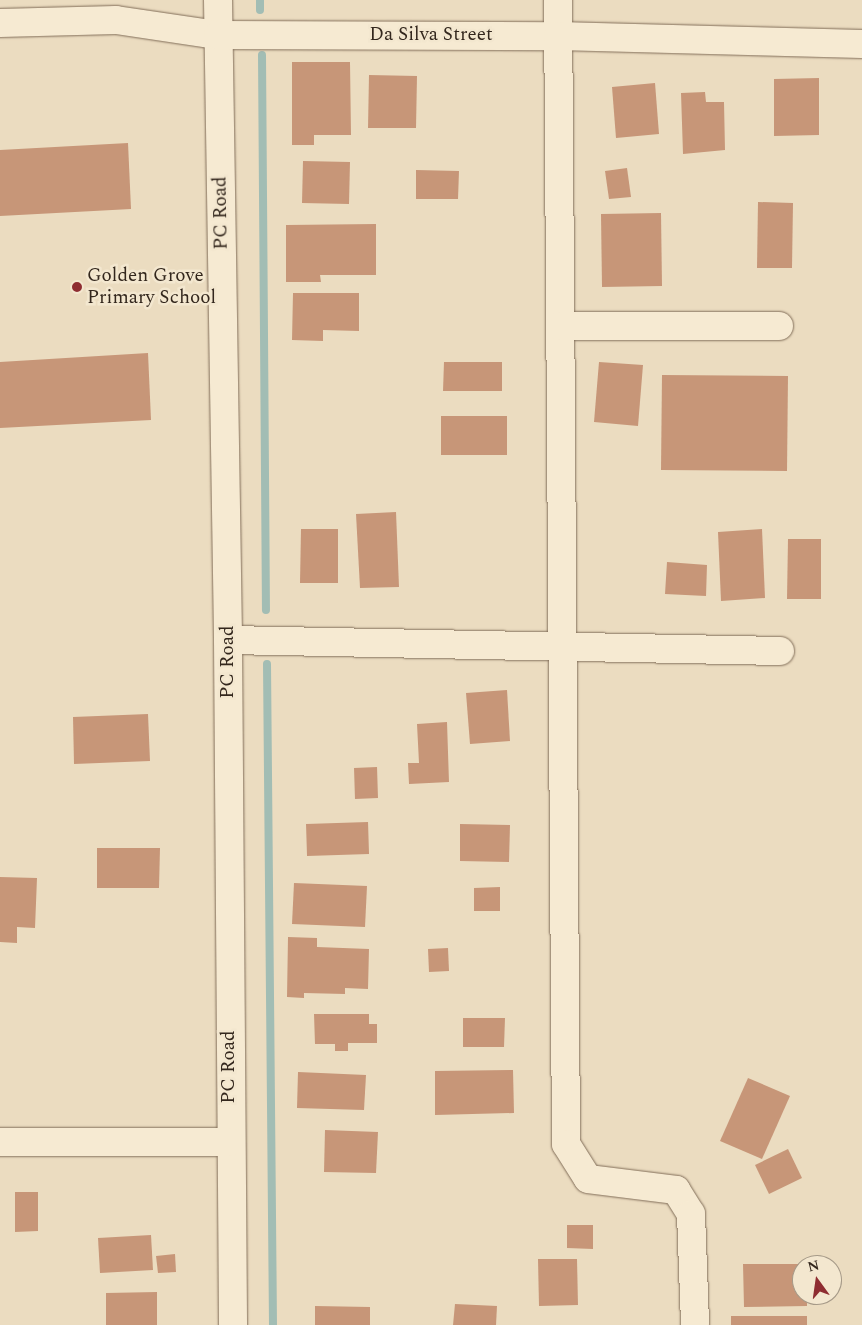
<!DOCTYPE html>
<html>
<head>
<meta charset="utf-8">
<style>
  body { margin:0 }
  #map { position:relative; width:862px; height:1325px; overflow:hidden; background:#ebdcc0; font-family:Spectral,serif }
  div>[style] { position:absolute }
  .stream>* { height:8px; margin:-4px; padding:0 4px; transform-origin:4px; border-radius:4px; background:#a2bdb4 }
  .building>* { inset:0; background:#c79678 }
  .roads { filter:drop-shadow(0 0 1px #826e59) drop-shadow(0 0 1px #826e59) }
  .minor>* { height:28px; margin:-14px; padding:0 14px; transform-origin:14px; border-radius:14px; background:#f6ead2 }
  .dots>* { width:14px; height:14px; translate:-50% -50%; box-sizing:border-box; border:2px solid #f3e7cf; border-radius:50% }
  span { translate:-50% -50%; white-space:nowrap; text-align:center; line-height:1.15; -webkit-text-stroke:5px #f3e7cf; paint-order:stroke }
  .street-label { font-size:19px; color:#33271d }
  .poi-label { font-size:19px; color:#33271d }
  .left { translate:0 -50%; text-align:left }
  .north { position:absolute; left:792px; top:1255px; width:50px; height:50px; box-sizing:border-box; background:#f3e7cf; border:1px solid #a69a88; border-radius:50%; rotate:346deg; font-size:14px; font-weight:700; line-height:20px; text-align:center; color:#33271d }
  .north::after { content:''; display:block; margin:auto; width:18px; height:22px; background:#8e2d31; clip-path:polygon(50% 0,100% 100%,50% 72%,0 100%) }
</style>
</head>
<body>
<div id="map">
  <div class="stream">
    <div style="left:260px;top:0;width:10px;rotate:90deg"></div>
    <div style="left:262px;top:55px;width:555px;rotate:89.59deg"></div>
    <div style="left:267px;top:664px;width:661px;rotate:89.48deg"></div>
  </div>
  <div class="building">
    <div style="clip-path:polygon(292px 62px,350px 62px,351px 135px,314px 135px,314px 145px,292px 145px)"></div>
    <div style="clip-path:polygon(369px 75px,417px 76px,416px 128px,368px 128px)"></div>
    <div style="clip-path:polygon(819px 78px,819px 135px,774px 136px,774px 79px)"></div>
    <div style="clip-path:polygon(655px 83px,659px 134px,616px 138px,612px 87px)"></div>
    <div style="clip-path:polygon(705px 92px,706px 102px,724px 102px,725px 150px,683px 154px,681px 93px)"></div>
    <div style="clip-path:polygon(128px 143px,131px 209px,0 216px,0 150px)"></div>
    <div style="clip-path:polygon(303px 161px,350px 162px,349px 204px,302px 203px)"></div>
    <div style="clip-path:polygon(627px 168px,631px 197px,609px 199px,605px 171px)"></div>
    <div style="clip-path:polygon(416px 170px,459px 171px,458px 199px,416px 199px)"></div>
    <div style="clip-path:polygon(758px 202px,793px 203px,792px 268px,757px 268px)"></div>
    <div style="clip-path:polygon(661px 213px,662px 286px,602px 287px,601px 214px)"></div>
    <div style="clip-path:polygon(376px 224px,376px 275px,320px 275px,321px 282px,286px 282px,286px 225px)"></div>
    <div style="clip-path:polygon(293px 293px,359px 293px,359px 331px,323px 330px,323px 341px,292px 340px)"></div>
    <div style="clip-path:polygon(148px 353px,151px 420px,0 428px,0 362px)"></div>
    <div style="clip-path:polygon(444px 362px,502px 362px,502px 391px,443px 391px)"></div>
    <div style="clip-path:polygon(599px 362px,643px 365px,638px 426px,594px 422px)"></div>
    <div style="clip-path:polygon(662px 375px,788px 376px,787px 471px,661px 470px)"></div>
    <div style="clip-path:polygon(441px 416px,507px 416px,507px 455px,441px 455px)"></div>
    <div style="clip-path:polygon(396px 512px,399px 587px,360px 588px,356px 514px)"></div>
    <div style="clip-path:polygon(301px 529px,338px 529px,338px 583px,300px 583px)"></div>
    <div style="clip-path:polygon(762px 529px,765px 598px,721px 601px,718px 532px)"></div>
    <div style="clip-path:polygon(788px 539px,821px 539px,821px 599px,787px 599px)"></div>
    <div style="clip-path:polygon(667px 562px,707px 565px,706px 596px,665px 594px)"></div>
    <div style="clip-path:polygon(507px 690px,510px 741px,470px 744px,466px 693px)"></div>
    <div style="clip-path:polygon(148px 714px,150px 761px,74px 764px,73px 717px)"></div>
    <div style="clip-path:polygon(447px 722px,449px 782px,409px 784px,408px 763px,419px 763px,417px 724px)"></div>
    <div style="clip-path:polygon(377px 767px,378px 798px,355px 799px,354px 768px)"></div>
    <div style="clip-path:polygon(368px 822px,369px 854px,307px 856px,306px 824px)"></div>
    <div style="clip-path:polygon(460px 824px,510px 825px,509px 862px,460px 861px)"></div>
    <div style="clip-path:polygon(97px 848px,160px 848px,159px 888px,97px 888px)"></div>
    <div style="clip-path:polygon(0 877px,37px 878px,35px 928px,17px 927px,17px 943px,0 942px)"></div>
    <div style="clip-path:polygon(294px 883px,367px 886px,365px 927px,292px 924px)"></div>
    <div style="clip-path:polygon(500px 887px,500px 911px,474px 911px,474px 888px)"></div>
    <div style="clip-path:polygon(288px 937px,317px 938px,317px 947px,369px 949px,368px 989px,345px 988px,345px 994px,304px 993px,304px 998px,287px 997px)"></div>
    <div style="clip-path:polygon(448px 948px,449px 971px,429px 972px,428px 949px)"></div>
    <div style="clip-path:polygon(314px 1014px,369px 1014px,369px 1024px,377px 1024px,377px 1043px,348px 1043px,348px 1051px,335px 1051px,335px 1044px,315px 1044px)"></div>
    <div style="clip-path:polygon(463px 1018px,505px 1018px,504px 1047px,463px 1047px)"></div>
    <div style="clip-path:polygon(513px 1070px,514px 1113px,435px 1115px,435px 1071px)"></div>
    <div style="clip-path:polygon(298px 1072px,366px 1075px,364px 1110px,297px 1108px)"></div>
    <div style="clip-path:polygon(748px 1078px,790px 1096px,762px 1159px,720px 1141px)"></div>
    <div style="clip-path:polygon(325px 1130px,378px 1132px,376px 1173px,324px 1172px)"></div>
    <div style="clip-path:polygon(788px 1149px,802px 1178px,769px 1194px,755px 1165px)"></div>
    <div style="clip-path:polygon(15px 1192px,38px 1192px,38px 1231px,15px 1232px)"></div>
    <div style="clip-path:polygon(567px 1225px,593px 1225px,593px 1249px,567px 1248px)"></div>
    <div style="clip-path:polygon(151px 1235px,153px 1270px,100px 1273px,98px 1238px)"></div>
    <div style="clip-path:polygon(175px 1254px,176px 1272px,158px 1273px,156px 1256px)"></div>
    <div style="clip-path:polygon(538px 1259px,577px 1259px,578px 1305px,539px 1306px)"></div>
    <div style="clip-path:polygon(743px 1264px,802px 1264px,802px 1295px,807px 1295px,807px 1306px,744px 1307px)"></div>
    <div style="clip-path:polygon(157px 1292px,157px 1325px,106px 1325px,106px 1293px)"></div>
    <div style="clip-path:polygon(455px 1304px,497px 1306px,496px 1325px,453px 1325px)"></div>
    <div style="clip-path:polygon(315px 1306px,370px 1307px,370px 1325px,315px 1325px)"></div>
    <div style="clip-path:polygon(731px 1316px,807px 1316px,807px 1325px,731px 1325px)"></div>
  </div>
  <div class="roads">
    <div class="minor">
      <div style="left:218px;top:0;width:640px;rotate:89.1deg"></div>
      <div style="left:228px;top:640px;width:685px;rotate:89.58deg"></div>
      <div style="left:558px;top:0;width:1144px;rotate:89.6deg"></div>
      <div style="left:566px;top:1144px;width:41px;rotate:57.8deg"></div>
      <div style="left:588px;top:1179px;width:89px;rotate:7.1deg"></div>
      <div style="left:676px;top:1190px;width:28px;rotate:58deg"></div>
      <div style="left:691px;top:1214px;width:111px;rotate:87.9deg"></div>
      <div style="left:0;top:23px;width:116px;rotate:-1.5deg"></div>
      <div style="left:116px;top:20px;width:103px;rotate:8.4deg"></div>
      <div style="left:218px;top:35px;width:340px;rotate:0.2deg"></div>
      <div style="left:558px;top:36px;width:304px;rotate:1.5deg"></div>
      <div style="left:560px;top:326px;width:219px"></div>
      <div style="left:228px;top:640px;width:552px;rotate:1.14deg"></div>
      <div style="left:0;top:1142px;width:229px"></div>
    </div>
  </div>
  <div class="dots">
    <div style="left:77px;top:287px;background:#8e2d31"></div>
  </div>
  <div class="street-label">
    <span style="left:431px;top:35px">Da Silva Street</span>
    <span style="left:221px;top:213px;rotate:-91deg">PC Road</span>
    <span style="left:228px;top:662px;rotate:-90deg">PC Road</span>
    <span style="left:229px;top:1067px;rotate:-90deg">PC Road</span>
  </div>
  <div class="poi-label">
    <span class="left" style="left:87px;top:287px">Golden Grove<br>Primary School</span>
  </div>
  <div class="north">N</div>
</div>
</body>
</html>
